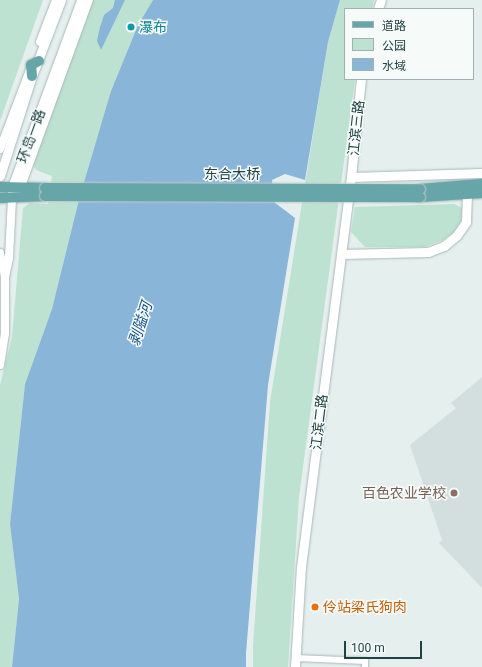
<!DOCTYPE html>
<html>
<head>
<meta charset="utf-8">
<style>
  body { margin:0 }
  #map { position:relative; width:482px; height:667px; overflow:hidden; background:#e5efee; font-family:Roboto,"Noto Sans SC",sans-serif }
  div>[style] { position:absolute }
  .built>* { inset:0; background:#d3dfde }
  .green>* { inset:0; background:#bde2d1 }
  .water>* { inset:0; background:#89b5d8 }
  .roads { filter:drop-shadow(0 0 1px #a7b8b7) drop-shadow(0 0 1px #a7b8b7) }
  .minor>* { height:6px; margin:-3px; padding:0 3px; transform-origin:3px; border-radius:3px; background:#fff }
  .tertiary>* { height:8px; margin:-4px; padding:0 4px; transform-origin:4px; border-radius:4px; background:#fff }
  .secondary>* { height:9px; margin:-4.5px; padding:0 4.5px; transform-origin:4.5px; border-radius:4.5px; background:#fff }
  .primary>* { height:10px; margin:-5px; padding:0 5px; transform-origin:5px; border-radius:5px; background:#66a6a8 }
  .bridges { filter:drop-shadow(0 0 1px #c1caca) drop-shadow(0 0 1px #c1caca) }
  .primary-bridge>* { height:10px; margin:-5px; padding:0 5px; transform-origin:5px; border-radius:5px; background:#66a6a8 }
  .dots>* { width:11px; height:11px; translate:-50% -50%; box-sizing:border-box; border:2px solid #f6fbfa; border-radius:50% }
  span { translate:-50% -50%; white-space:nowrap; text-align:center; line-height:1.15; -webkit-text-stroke:3px #f6fbfa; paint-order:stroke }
  .culture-label { font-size:14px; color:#0d838f }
  .left { translate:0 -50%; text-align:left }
  .street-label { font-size:14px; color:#224343 }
  .education-label { font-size:14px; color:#785e54 }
  .right { translate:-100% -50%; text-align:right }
  .food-label { font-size:14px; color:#c56008 }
  .water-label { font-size:15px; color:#165385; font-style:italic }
  .legend { position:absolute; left:344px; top:8px; width:130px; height:72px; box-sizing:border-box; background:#f6fbfa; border:1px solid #a1b1b1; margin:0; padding:5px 7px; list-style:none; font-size:12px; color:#224343 }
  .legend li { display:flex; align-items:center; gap:8px; height:20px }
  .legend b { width:20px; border:1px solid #a1b1b1 }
  .scale { position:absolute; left:344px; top:641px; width:78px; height:18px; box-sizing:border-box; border:2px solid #224343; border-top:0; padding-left:5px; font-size:12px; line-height:14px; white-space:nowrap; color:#224343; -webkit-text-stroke:3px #f6fbfa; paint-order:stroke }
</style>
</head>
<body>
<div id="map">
  <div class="built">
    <div style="clip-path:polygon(482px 377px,482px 588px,439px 543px,442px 540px,410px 445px,456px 408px,451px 403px)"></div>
  </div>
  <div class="green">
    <div style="clip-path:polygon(0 0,43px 0,0 121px)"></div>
    <div style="clip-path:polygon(92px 0,153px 0,138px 25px,111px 91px,52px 309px,25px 384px,10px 524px,19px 599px,12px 667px,0 667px,0 385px,12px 337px,23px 208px,30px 203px,48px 204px,52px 176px,36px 170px,32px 162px)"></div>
    <div style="clip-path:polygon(340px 0,374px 0,372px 9px,345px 9px,345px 79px,355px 79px,299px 497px,288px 667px,253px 667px,253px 646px,270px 402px,328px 42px)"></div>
    <div style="clip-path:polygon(454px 204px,462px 208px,461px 221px,453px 233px,443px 240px,424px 247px,365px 247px,351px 232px,355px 207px)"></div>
  </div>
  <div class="water">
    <div style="clip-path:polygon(115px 0,125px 0,101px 50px,97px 41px,100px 27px,104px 15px,113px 8px)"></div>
    <div style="clip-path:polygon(153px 0,340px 0,328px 42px,305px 180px,285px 174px,272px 180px,274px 202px,295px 218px,268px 385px,246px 653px,246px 667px,12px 667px,19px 599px,10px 524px,25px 384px,52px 309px,80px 196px,111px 91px,138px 25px)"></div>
  </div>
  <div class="roads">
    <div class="minor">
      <div style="left:296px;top:658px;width:69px;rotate:2.5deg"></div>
      <div style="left:365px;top:661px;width:6px;rotate:90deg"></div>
    </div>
    <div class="tertiary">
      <div style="left:40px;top:42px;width:45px;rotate:-69.1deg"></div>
      <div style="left:0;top:149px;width:85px;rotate:-69.2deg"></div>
      <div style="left:19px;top:192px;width:204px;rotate:-70deg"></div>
      <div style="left:0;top:253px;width:25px;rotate:78deg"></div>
      <div style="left:5px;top:277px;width:19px;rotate:-78deg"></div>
      <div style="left:9px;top:258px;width:60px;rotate:-87.1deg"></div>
      <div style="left:0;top:365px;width:31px;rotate:-81deg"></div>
      <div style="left:5px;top:334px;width:57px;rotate:-90deg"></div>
    </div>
    <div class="secondary">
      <div style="left:378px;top:9px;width:9px;rotate:-72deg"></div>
      <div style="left:0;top:176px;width:105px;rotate:-72.3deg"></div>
      <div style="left:32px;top:76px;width:81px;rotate:-69.1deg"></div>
      <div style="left:351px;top:177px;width:131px;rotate:-1.7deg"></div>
      <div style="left:12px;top:194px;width:7px;rotate:-90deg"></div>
      <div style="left:12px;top:187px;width:199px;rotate:-69.7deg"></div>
      <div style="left:341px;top:254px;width:87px;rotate:-1.3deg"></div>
      <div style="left:428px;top:252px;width:17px;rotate:-21deg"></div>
      <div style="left:444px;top:246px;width:17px;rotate:-40deg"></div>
      <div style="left:457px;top:235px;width:16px;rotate:-55deg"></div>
      <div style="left:466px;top:222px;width:28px;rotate:-88deg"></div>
      <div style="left:295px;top:667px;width:100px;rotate:-86.6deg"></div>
      <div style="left:301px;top:567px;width:393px;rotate:-82.7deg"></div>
      <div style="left:351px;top:177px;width:99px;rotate:-84.2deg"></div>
    </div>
    <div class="primary">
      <div style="left:32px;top:76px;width:11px;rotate:-95deg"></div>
      <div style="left:31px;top:65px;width:9px;rotate:-27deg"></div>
      <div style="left:0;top:187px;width:45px;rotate:1.3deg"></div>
      <div style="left:420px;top:189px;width:62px;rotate:-4.6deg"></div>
      <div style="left:420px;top:197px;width:62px;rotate:-3.7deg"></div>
      <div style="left:0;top:198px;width:45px;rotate:-2.5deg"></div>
    </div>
  </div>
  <div class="bridges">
    <div class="primary-bridge">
      <div style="left:45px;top:188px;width:375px;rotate:0.2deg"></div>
      <div style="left:45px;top:196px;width:375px;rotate:0.2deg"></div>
    </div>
  </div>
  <div class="dots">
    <div style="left:131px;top:27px;background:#0f9aa8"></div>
    <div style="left:454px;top:493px;background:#8d6e63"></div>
    <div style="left:315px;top:607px;background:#e8710a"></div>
  </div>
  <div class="culture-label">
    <span class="left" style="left:139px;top:27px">瀑布</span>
  </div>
  <div class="street-label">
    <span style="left:356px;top:128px;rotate:-84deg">江滨三路</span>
    <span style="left:31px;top:136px;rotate:-70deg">环岛一路</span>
    <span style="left:232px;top:174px">东合大桥</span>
    <span style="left:319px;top:422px;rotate:-83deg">江滨二路</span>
  </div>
  <div class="education-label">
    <span class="right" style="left:446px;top:493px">百色农业学校</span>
  </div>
  <div class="food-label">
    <span class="left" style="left:323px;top:607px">伶站梁氏狗肉</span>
  </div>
  <div class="water-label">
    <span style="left:141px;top:324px;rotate:-72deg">剥隘河</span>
  </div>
  <ul class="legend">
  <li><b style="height:5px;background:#66a6a8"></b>道路</li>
  <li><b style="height:11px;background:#bde2d1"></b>公园</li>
  <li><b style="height:11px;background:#89b5d8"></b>水域</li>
  </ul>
  <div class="scale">100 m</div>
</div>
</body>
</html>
